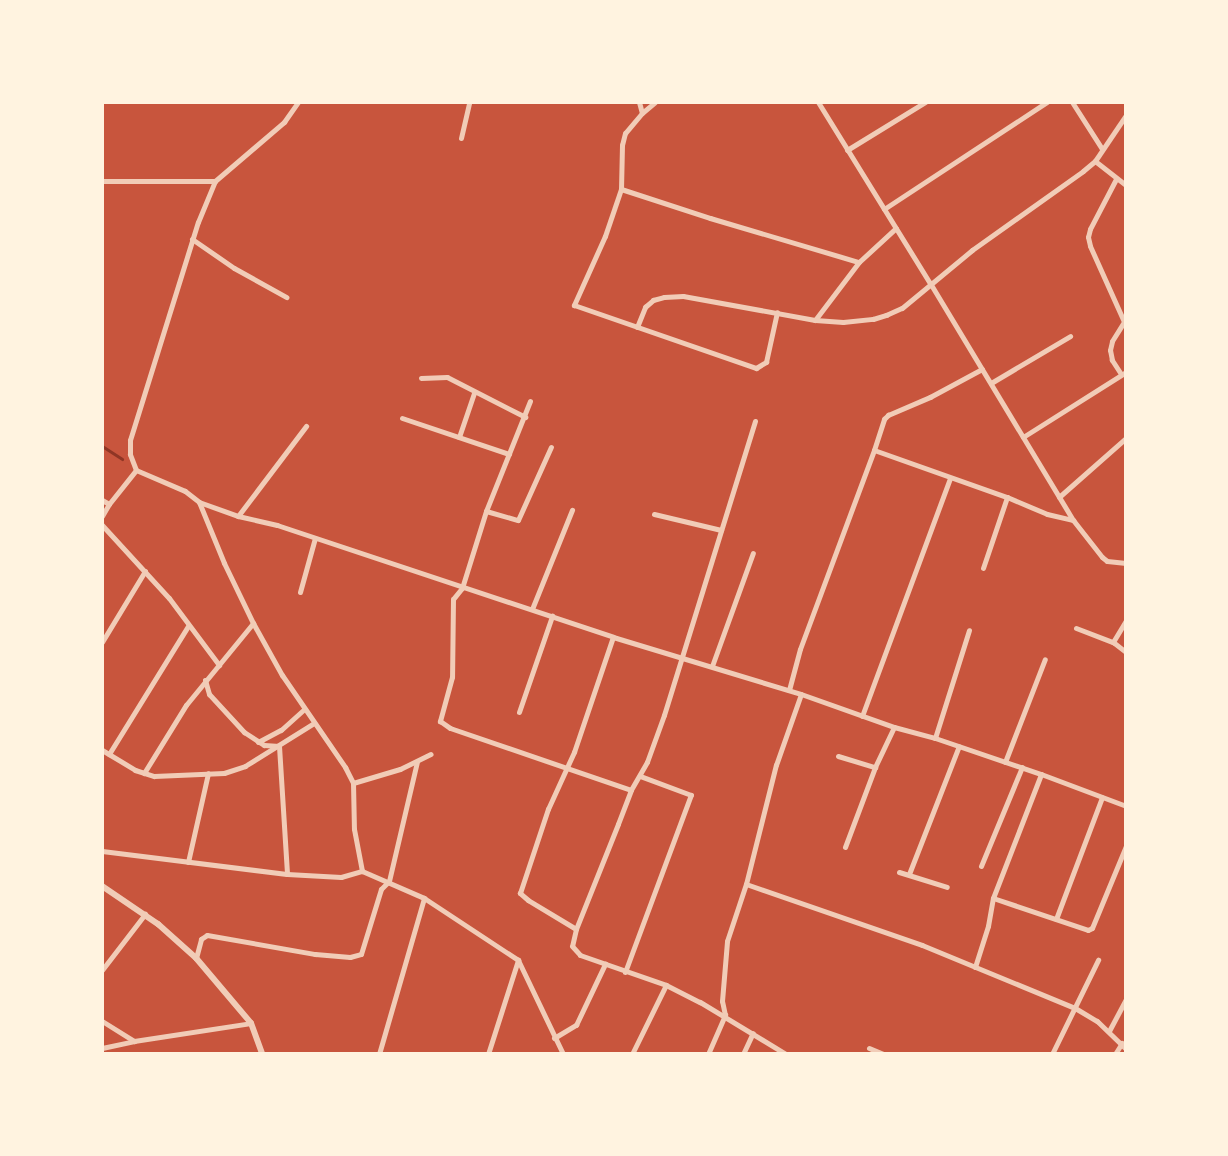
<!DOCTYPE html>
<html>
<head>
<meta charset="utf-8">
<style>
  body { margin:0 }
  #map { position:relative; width:1228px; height:1156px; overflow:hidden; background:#c8553d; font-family:Helvetica,sans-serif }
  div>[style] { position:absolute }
  .stream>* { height:3px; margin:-1.5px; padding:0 1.5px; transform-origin:1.5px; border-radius:1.5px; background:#8f3625 }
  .minor>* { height:5px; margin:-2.5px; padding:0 2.5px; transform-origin:2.5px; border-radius:2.5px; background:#f1ccb7 }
  .tertiary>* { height:6px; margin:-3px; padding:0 3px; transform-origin:3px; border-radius:3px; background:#f1ccb7 }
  span { translate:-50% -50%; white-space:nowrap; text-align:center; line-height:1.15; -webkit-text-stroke:4px #fff3e0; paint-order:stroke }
  .frame { position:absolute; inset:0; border:104px solid #fff3e0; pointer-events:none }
</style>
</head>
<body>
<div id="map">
  <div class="stream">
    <div style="left:102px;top:446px;width:24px;rotate:33deg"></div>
  </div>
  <div class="minor">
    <div style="left:639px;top:102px;width:11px;rotate:75deg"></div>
    <div style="left:642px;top:113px;width:26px;rotate:130deg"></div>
    <div style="left:625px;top:133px;width:12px;rotate:104deg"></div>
    <div style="left:622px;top:145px;width:44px;rotate:91.3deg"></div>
    <div style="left:621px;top:189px;width:50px;rotate:108.8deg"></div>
    <div style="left:605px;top:236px;width:76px;rotate:114.2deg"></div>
    <div style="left:574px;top:305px;width:193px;rotate:19.1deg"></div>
    <div style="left:756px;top:368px;width:12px;rotate:-31deg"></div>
    <div style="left:766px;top:362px;width:51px;rotate:-77.6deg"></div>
    <div style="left:818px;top:102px;width:213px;rotate:58.3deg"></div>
    <div style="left:930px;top:283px;width:277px;rotate:58.9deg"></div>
    <div style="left:1073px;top:520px;width:47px;rotate:51.9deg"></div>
    <div style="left:1102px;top:557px;width:6px;rotate:39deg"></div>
    <div style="left:1107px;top:561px;width:19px;rotate:6deg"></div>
    <div style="left:1072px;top:102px;width:56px;rotate:57.4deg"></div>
    <div style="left:642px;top:113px;width:17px;rotate:-40deg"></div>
    <div style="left:461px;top:138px;width:37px;rotate:-77deg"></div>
    <div style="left:847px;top:150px;width:92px;rotate:-31.6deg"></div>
    <div style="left:1095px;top:161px;width:39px;rotate:38deg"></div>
    <div style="left:1116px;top:179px;width:56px;rotate:117.5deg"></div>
    <div style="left:1090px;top:229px;width:8px;rotate:104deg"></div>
    <div style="left:1088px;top:237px;width:9px;rotate:77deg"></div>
    <div style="left:1090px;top:246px;width:88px;rotate:65.8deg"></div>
    <div style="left:102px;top:181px;width:113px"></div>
    <div style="left:621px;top:189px;width:94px;rotate:18deg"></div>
    <div style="left:710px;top:218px;width:155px;rotate:16.5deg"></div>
    <div style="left:884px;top:209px;width:195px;rotate:-33.3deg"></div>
    <div style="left:192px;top:239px;width:51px;rotate:34.6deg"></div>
    <div style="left:234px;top:268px;width:60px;rotate:29.1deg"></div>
    <div style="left:815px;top:320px;width:73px;rotate:-52.8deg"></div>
    <div style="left:859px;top:262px;width:50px;rotate:-42.6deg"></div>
    <div style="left:637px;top:327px;width:22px;rotate:-68deg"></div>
    <div style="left:645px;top:307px;width:11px;rotate:-41deg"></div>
    <div style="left:653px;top:300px;width:11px;rotate:-15deg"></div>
    <div style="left:664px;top:297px;width:19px;rotate:-3deg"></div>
    <div style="left:683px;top:296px;width:134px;rotate:10.3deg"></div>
    <div style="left:815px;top:320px;width:28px;rotate:4deg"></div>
    <div style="left:843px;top:322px;width:30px;rotate:-6deg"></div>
    <div style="left:873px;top:319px;width:14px;rotate:-17deg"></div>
    <div style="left:886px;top:315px;width:17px;rotate:-24deg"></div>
    <div style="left:902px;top:308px;width:91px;rotate:-39.6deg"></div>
    <div style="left:972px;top:250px;width:136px;rotate:-35.4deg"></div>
    <div style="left:1083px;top:171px;width:16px;rotate:-40deg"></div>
    <div style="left:1095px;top:161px;width:55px;rotate:-56deg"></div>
    <div style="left:1121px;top:374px;width:17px;rotate:-123deg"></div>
    <div style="left:1112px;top:360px;width:10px;rotate:-101deg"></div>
    <div style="left:1110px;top:350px;width:9px;rotate:-77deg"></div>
    <div style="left:1112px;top:341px;width:22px;rotate:-58deg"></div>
    <div style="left:421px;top:378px;width:26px;rotate:-2deg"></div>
    <div style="left:447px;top:377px;width:88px;rotate:27.1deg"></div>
    <div style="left:991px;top:383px;width:92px;rotate:-30.7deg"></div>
    <div style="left:530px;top:401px;width:118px;rotate:111.8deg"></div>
    <div style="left:486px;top:511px;width:81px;rotate:107.3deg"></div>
    <div style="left:462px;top:588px;width:14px;rotate:129deg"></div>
    <div style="left:453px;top:599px;width:78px;rotate:90.7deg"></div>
    <div style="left:452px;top:677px;width:46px;rotate:105.3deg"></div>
    <div style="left:440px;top:721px;width:12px;rotate:35deg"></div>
    <div style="left:450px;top:728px;width:191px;rotate:18.9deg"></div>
    <div style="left:402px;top:418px;width:113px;rotate:18.6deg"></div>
    <div style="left:755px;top:421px;width:308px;rotate:107.2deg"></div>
    <div style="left:664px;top:715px;width:50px;rotate:109.9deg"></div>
    <div style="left:647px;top:762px;width:32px;rotate:120deg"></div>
    <div style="left:631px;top:790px;width:36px;rotate:111deg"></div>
    <div style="left:618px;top:824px;width:113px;rotate:111.8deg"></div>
    <div style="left:576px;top:929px;width:17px;rotate:103deg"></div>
    <div style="left:572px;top:946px;width:12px;rotate:48deg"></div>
    <div style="left:580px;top:955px;width:91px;rotate:19.2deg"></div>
    <div style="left:666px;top:985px;width:38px;rotate:27deg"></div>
    <div style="left:700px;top:1002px;width:100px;rotate:31.2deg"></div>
    <div style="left:459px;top:437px;width:46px;rotate:-71.2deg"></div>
    <div style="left:1023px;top:437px;width:122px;rotate:-32.3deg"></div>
    <div style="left:874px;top:450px;width:141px;rotate:19.5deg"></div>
    <div style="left:1007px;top:497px;width:43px;rotate:23deg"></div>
    <div style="left:1047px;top:514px;width:27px;rotate:13deg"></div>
    <div style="left:136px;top:470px;width:53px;rotate:23.2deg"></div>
    <div style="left:185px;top:491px;width:18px;rotate:38deg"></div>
    <div style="left:199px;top:502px;width:41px;rotate:19.7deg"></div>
    <div style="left:238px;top:516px;width:40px;rotate:13deg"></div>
    <div style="left:277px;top:525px;width:354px;rotate:18.4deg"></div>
    <div style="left:613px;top:637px;width:196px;rotate:16.9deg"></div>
    <div style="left:801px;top:694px;width:99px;rotate:19.5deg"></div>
    <div style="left:894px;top:727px;width:42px;rotate:15deg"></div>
    <div style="left:935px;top:738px;width:112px;rotate:18.8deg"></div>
    <div style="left:1041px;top:774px;width:91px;rotate:20.6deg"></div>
    <div style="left:136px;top:470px;width:17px;rotate:-111deg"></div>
    <div style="left:130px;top:454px;width:14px;rotate:-90deg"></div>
    <div style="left:130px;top:440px;width:228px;rotate:-72.7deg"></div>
    <div style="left:198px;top:222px;width:44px;rotate:-67.5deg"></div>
    <div style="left:215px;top:181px;width:91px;rotate:-40.5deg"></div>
    <div style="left:284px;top:122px;width:24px;rotate:-55deg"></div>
    <div style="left:1059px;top:497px;width:89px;rotate:-41.4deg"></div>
    <div style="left:102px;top:500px;width:8px;rotate:30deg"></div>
    <div style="left:199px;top:502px;width:66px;rotate:67.7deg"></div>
    <div style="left:224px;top:563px;width:67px;rotate:64.2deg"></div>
    <div style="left:253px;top:623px;width:60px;rotate:60.9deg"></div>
    <div style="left:282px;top:675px;width:112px;rotate:55.6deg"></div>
    <div style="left:345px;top:767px;width:18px;rotate:63deg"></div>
    <div style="left:353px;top:783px;width:46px;rotate:88.8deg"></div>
    <div style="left:354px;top:829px;width:43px;rotate:79.2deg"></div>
    <div style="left:486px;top:511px;width:33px;rotate:16deg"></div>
    <div style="left:518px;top:520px;width:80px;rotate:-65.7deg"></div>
    <div style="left:654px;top:514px;width:69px;rotate:13.4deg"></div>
    <div style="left:102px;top:516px;width:14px;rotate:-60deg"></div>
    <div style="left:109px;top:504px;width:43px;rotate:-51.5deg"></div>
    <div style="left:238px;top:516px;width:113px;rotate:-52.9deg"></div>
    <div style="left:102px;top:525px;width:99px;rotate:47.5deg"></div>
    <div style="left:169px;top:598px;width:84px;rotate:53.3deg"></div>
    <div style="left:983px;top:568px;width:75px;rotate:-71.3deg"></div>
    <div style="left:300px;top:592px;width:56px;rotate:-74.5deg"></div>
    <div style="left:532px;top:609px;width:107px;rotate:-68deg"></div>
    <div style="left:1076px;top:628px;width:40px;rotate:21deg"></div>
    <div style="left:1113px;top:642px;width:16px;rotate:38deg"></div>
    <div style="left:102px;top:642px;width:83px;rotate:-58.8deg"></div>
    <div style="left:1113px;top:642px;width:26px;rotate:-59deg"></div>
    <div style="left:712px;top:666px;width:120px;rotate:-70.1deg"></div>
    <div style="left:205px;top:680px;width:15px;rotate:74deg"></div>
    <div style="left:209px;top:694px;width:52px;rotate:47.4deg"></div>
    <div style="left:244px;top:732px;width:24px;rotate:33deg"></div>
    <div style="left:264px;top:745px;width:15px;rotate:4deg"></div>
    <div style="left:279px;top:746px;width:128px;rotate:86.4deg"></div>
    <div style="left:789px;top:690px;width:42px;rotate:-75deg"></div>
    <div style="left:800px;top:649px;width:212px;rotate:-69.6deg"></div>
    <div style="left:874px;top:450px;width:33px;rotate:-72deg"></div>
    <div style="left:884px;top:419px;width:6px;rotate:-45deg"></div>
    <div style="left:888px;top:415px;width:46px;rotate:-23.2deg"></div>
    <div style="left:930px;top:397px;width:59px;rotate:-28.3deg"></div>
    <div style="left:519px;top:712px;width:102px;rotate:-71deg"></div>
    <div style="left:862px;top:716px;width:254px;rotate:-69.7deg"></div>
    <div style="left:935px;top:738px;width:113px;rotate:-72.5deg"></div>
    <div style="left:258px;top:742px;width:26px;rotate:-28deg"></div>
    <div style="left:281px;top:730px;width:31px;rotate:-42deg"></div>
    <div style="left:102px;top:750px;width:39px;rotate:31deg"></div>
    <div style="left:135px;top:770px;width:20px;rotate:18deg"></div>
    <div style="left:154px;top:776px;width:70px;rotate:-2.5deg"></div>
    <div style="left:224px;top:773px;width:22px;rotate:-18deg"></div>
    <div style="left:245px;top:766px;width:81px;rotate:-31.9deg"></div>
    <div style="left:109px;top:754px;width:150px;rotate:-58.3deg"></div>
    <div style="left:838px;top:756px;width:39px;rotate:17deg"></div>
    <div style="left:1005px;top:762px;width:110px;rotate:-68.8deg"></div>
    <div style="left:144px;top:773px;width:80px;rotate:-58.3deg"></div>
    <div style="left:186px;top:705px;width:106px;rotate:-50.7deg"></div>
    <div style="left:353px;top:783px;width:49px;rotate:-16.6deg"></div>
    <div style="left:400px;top:769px;width:34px;rotate:-26deg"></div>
    <div style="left:845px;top:847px;width:85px;rotate:-69.4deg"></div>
    <div style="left:875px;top:767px;width:44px;rotate:-64.6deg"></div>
    <div style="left:102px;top:851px;width:186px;rotate:7.1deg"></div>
    <div style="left:287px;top:874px;width:54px;rotate:3.2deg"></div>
    <div style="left:341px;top:877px;width:22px;rotate:-16deg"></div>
    <div style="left:188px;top:862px;width:91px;rotate:-77.3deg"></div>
    <div style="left:981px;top:866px;width:107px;rotate:-67.5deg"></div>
    <div style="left:362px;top:871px;width:68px;rotate:23.5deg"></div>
    <div style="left:424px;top:898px;width:113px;rotate:33.4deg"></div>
    <div style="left:518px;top:960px;width:104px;rotate:64.4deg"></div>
    <div style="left:899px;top:872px;width:50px;rotate:17.4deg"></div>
    <div style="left:909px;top:874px;width:137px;rotate:-68.7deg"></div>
    <div style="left:746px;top:884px;width:186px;rotate:19.1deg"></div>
    <div style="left:922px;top:945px;width:165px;rotate:22.4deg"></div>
    <div style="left:1075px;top:1008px;width:26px;rotate:31deg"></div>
    <div style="left:1097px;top:1021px;width:40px;rotate:44deg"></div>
    <div style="left:993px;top:898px;width:100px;rotate:18.6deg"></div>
    <div style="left:1088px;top:930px;width:4px;rotate:-27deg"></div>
    <div style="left:1092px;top:928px;width:89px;rotate:-67.5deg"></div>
    <div style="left:1056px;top:919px;width:130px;rotate:-69.3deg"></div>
    <div style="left:576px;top:929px;width:56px;rotate:-148.9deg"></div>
    <div style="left:528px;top:900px;width:11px;rotate:-139deg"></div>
    <div style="left:520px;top:893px;width:89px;rotate:-71.6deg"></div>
    <div style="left:548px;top:809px;width:63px;rotate:-65.5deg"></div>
    <div style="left:574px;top:752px;width:121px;rotate:-71.3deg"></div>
    <div style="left:196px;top:958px;width:20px;rotate:-75deg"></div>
    <div style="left:201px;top:939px;width:7px;rotate:-34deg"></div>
    <div style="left:207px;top:935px;width:110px;rotate:10deg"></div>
    <div style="left:315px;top:954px;width:35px;rotate:5deg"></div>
    <div style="left:350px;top:957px;width:11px;rotate:-15deg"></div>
    <div style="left:361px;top:954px;width:68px;rotate:-72.9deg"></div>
    <div style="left:381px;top:889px;width:11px;rotate:-45deg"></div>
    <div style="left:389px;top:881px;width:122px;rotate:-76.8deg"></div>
    <div style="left:975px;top:967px;width:43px;rotate:-72.4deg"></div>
    <div style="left:988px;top:926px;width:28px;rotate:-80deg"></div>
    <div style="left:993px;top:898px;width:133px;rotate:-68.8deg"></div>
    <div style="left:102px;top:970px;width:71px;rotate:-52.5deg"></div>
    <div style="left:625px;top:972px;width:189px;rotate:-69.6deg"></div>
    <div style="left:691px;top:795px;width:54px;rotate:-159.6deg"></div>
    <div style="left:102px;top:1021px;width:38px;rotate:32deg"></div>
    <div style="left:1109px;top:1031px;width:36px;rotate:-62deg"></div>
    <div style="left:554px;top:1038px;width:26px;rotate:-31deg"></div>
    <div style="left:576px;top:1025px;width:68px;rotate:-64.6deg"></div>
    <div style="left:102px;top:1048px;width:33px;rotate:-12deg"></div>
    <div style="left:134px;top:1041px;width:118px;rotate:-8.7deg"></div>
    <div style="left:869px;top:1048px;width:15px;rotate:23deg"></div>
    <div style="left:379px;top:1054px;width:162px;rotate:-73.9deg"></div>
    <div style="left:488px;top:1054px;width:99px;rotate:-72.3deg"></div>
    <div style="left:632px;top:1054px;width:77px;rotate:-63.8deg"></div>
    <div style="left:708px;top:1054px;width:43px;rotate:-66.4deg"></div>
    <div style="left:725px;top:1015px;width:14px;rotate:-102deg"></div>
    <div style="left:722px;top:1001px;width:60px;rotate:-85.2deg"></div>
    <div style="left:727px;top:941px;width:60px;rotate:-71.6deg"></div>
    <div style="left:746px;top:884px;width:123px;rotate:-75.9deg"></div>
    <div style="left:776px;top:765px;width:75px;rotate:-70.6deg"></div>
    <div style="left:743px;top:1054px;width:23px;rotate:-65deg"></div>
    <div style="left:1052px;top:1054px;width:105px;rotate:-63.9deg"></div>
    <div style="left:1115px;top:1054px;width:13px;rotate:-58deg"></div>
  </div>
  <div class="tertiary">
    <div style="left:102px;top:886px;width:68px;rotate:34.2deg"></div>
    <div style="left:158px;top:924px;width:51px;rotate:41.8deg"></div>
    <div style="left:196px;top:958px;width:85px;rotate:49.8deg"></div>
    <div style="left:251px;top:1023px;width:33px;rotate:70deg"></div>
  </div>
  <div class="frame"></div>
</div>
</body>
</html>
